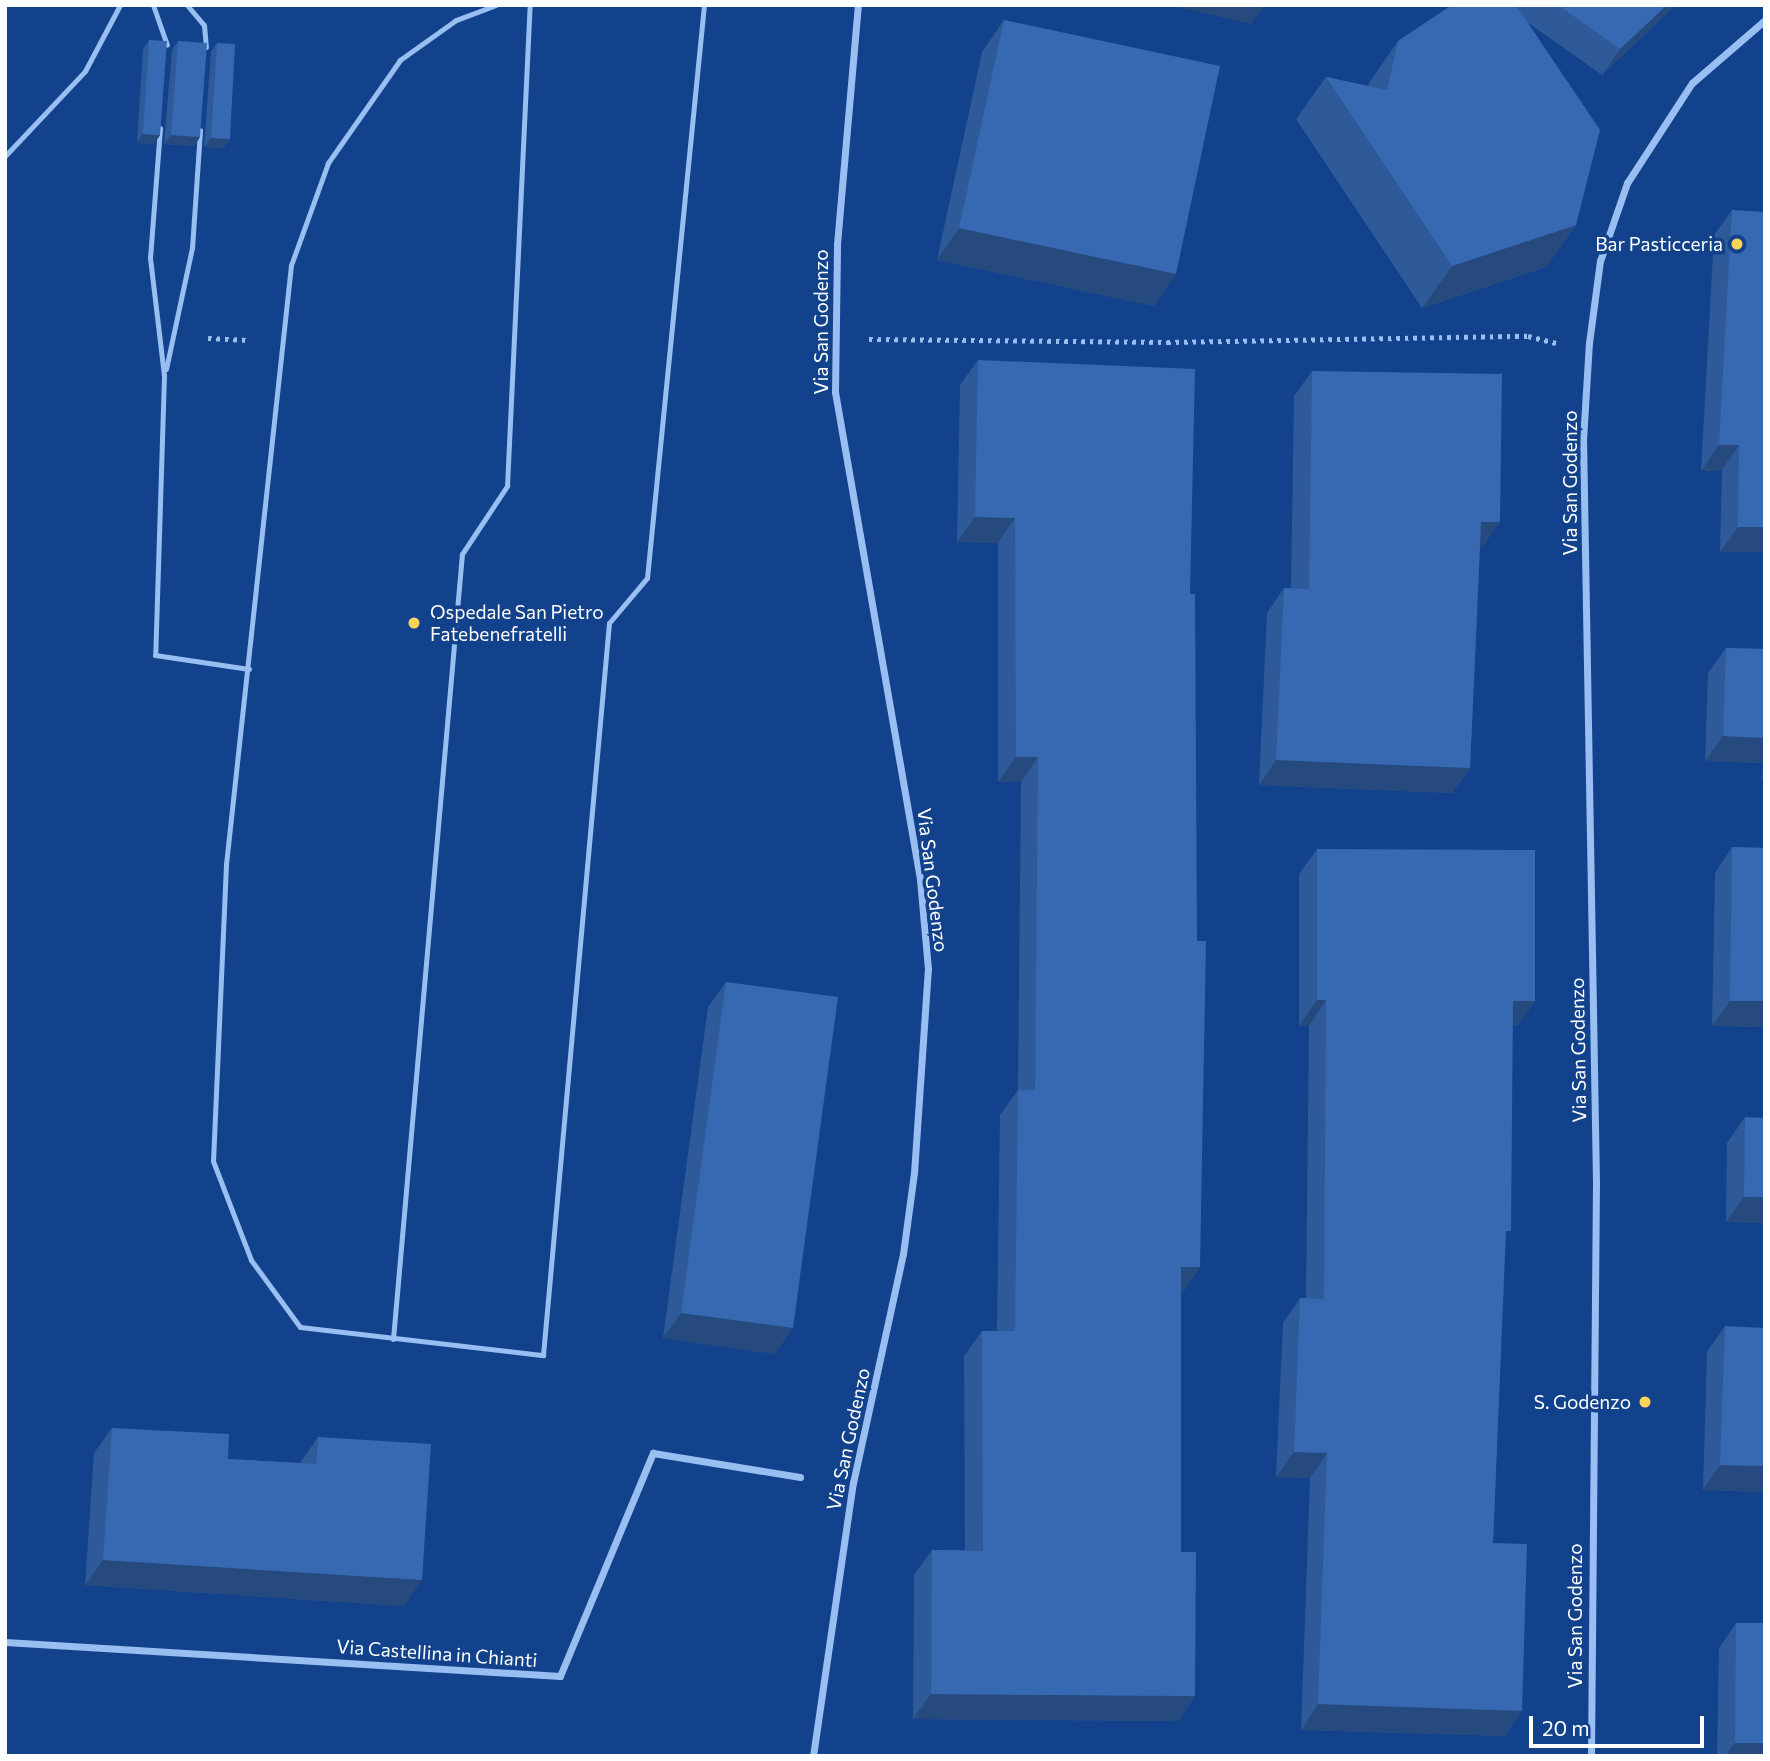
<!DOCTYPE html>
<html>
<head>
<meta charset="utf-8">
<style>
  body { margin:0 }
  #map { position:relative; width:1770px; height:1761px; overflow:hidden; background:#12428b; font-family:Commissioner,sans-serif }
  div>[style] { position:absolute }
  .path>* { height:4.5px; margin-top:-2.25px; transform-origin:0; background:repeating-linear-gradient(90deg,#99bef1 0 3.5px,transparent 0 8.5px) }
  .lane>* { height:5px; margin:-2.5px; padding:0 2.5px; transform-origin:2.5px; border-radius:2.5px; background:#99bef1 }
  .street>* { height:7px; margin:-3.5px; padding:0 3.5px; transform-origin:3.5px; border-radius:3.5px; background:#99bef1 }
  .wall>* { inset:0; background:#2e5a99 }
  .shaded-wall>* { inset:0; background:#264a7d }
  .building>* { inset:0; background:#3669b2 }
  .dots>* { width:19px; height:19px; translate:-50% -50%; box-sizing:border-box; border:4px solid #12428b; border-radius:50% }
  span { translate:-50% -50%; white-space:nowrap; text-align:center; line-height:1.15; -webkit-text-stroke:7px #12428b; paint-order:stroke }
  .poi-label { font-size:19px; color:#fff }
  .right { translate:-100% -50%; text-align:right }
  .left { translate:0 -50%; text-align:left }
  .street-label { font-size:19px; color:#fff }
  .frame { position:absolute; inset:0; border:7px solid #fff; pointer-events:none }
  .scale { position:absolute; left:1529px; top:1716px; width:175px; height:32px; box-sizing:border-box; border:4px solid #fff; border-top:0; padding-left:9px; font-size:21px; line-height:24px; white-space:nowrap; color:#fff; -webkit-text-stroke:5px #12428b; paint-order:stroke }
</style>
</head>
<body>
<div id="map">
  <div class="path">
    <div style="left:208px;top:338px;width:40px;rotate:2.9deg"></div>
    <div style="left:869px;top:339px;width:298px;rotate:0.6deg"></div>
    <div style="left:1167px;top:342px;width:361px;rotate:-1deg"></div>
    <div style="left:1528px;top:336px;width:29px;rotate:14deg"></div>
  </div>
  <div class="lane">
    <div style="left:153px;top:5px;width:42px;rotate:70.7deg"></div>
    <div style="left:187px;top:5px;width:26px;rotate:50deg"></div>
    <div style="left:204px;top:25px;width:22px;rotate:85deg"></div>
    <div style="left:496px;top:5px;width:43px;rotate:159.4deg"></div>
    <div style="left:456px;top:20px;width:69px;rotate:144.5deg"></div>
    <div style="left:400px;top:60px;width:126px;rotate:125deg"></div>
    <div style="left:328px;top:163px;width:109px;rotate:109.9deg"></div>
    <div style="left:291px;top:265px;width:603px;rotate:96.19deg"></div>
    <div style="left:226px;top:864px;width:297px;rotate:92.5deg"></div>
    <div style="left:213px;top:1161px;width:106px;rotate:69deg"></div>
    <div style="left:251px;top:1260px;width:83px;rotate:53.8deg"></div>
    <div style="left:300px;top:1327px;width:245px;rotate:6.6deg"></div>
    <div style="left:543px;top:1355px;width:735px;rotate:-84.85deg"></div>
    <div style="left:609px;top:623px;width:59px;rotate:-49.8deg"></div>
    <div style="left:647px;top:578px;width:576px;rotate:-84.32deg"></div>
    <div style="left:160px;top:128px;width:130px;rotate:94.4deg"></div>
    <div style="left:150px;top:258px;width:119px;rotate:83.2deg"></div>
    <div style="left:164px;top:376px;width:279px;rotate:91.8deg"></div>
    <div style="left:155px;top:655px;width:95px;rotate:8.5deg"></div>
    <div style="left:5px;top:156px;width:117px;rotate:-46.7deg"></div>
    <div style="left:85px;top:71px;width:75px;rotate:-62.1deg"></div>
    <div style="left:166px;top:369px;width:124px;rotate:-77.9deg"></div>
    <div style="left:192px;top:248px;width:118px;rotate:-86.1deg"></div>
    <div style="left:393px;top:1339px;width:788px;rotate:-84.98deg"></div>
    <div style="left:462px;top:554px;width:82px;rotate:-56.5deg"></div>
    <div style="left:507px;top:486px;width:482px;rotate:-87.3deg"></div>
  </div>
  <div class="street">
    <div style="left:5px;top:1642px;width:556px;rotate:3.51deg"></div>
    <div style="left:560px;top:1676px;width:242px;rotate:-67.4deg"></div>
    <div style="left:653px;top:1453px;width:149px;rotate:9.3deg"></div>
    <div style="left:813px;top:1756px;width:276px;rotate:-81.7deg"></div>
    <div style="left:853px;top:1483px;width:234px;rotate:-77.7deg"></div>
    <div style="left:903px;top:1254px;width:82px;rotate:-82.3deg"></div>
    <div style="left:914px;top:1173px;width:204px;rotate:-86.1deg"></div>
    <div style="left:928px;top:969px;width:90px;rotate:-95.1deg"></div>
    <div style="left:920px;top:879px;width:494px;rotate:-99.9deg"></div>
    <div style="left:835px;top:392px;width:148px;rotate:-89.2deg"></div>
    <div style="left:837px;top:244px;width:240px;rotate:-85deg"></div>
    <div style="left:1591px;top:1756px;width:574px;rotate:-89.5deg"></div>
    <div style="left:1596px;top:1182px;width:742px;rotate:-91deg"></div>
    <div style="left:1583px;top:440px;width:97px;rotate:-86.5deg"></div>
    <div style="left:1589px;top:343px;width:83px;rotate:-82.4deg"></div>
    <div style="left:1600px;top:261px;width:83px;rotate:-70.9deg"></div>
    <div style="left:1627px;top:183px;width:119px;rotate:-57deg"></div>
    <div style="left:1692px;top:83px;width:96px;rotate:-40.8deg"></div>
  </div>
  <div class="wall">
    <div style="clip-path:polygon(1452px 5px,1676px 5px,1602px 75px,1527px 22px,1576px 225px,1546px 267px,1422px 308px,1296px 119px,1326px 77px,1368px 86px,1369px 83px,1398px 41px)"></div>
    <div style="clip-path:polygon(1004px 20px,1154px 306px,937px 260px,982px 52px)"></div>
    <div style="clip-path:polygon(149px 40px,160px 135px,154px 144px,137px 142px,143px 49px)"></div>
    <div style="clip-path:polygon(178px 41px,200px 137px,194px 146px,164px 144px,172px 50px)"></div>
    <div style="clip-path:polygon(217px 43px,230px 139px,223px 148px,204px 147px,211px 52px)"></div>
    <div style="clip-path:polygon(1732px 210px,1765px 552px,1720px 552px,1722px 470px,1701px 471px,1714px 235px)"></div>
    <div style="clip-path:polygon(978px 360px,1190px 594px,1197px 941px,1200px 1267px,1183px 1292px,1181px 1292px,1181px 1552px,1195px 1696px,1178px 1721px,913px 1719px,914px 1575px,932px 1550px,965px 1550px,964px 1356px,982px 1331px,997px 1331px,1000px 1115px,1018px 1090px,1021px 782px,998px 782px,998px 543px,957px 542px,960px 385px)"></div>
    <div style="clip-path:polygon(1312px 371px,1482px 548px,1480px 548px,1470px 768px,1452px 793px,1259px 785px,1267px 613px,1284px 588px,1291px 588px,1294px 396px)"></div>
    <div style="clip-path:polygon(1726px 648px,1765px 649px,1765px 779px,1762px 779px,1763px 763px,1705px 761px,1708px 673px)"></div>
    <div style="clip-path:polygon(1732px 847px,1765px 848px,1765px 1027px,1712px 1026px,1715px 873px)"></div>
    <div style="clip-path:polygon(1317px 849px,1535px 1001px,1517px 1026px,1512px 1026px,1505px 1238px,1493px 1543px,1505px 1736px,1301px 1730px,1310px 1478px,1276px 1477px,1283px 1323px,1300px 1298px,1306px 1298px,1309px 1026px,1299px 1026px,1299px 874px)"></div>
    <div style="clip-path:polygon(726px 982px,775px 1354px,663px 1338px,708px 1007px)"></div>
    <div style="clip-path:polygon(1745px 1117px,1765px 1223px,1726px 1222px,1727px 1143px)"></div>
    <div style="clip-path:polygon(1725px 1326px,1765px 1492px,1703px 1490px,1707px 1352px)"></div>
    <div style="clip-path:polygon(112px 1428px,228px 1459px,300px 1463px,318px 1437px,404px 1606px,85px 1585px,94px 1453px)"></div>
    <div style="clip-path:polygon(1736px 1623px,1765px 1756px,1717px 1756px,1719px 1648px)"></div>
  </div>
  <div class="shaded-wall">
    <div style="clip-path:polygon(1169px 5px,1265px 5px,1251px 24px)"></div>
    <div style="clip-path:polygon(1667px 5px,1676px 5px,1602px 75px,1620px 49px)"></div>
    <div style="clip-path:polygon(143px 134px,160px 135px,154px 144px,137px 142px)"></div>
    <div style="clip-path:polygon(171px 135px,200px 137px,194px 146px,164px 144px)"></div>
    <div style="clip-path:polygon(211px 138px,230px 139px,223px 148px,204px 147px)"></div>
    <div style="clip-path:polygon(1576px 225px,1546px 267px,1422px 308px,1452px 266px)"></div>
    <div style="clip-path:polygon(959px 228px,1176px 274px,1154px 306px,937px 260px)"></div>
    <div style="clip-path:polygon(1719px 445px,1739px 445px,1722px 470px,1701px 471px)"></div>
    <div style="clip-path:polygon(975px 517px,1015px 518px,998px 543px,957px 542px)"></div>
    <div style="clip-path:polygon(1481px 522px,1500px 522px,1482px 548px,1463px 547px)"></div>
    <div style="clip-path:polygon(1738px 527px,1765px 527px,1765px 552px,1720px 552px)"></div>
    <div style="clip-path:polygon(1723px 736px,1765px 738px,1765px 760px,1763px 763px,1705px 761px)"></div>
    <div style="clip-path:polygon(1016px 757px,1038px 757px,1021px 782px,998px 782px)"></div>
    <div style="clip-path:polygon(1276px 760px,1470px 768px,1452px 793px,1259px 785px)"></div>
    <div style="clip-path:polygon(1317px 1000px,1326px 1000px,1309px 1026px,1299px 1026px)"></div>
    <div style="clip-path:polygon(1513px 1001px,1535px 1001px,1517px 1026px,1495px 1026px)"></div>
    <div style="clip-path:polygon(1730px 1001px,1765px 1001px,1765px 1027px,1712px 1026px)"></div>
    <div style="clip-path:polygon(1744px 1197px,1765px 1197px,1765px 1223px,1726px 1222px)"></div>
    <div style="clip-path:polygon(1181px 1267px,1200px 1267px,1183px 1292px,1163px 1292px)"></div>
    <div style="clip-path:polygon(681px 1313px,793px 1328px,775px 1354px,663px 1338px)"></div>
    <div style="clip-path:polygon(1294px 1452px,1327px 1453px,1310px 1478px,1276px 1477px)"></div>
    <div style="clip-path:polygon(1720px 1465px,1765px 1466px,1765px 1492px,1703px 1490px)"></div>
    <div style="clip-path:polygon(103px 1560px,422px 1580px,404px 1606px,85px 1585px)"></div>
    <div style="clip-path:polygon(931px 1694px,1195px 1696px,1178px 1721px,913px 1719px)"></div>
    <div style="clip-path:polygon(1318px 1704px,1522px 1711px,1505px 1736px,1301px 1730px)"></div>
    <div style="clip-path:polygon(1735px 1743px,1765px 1743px,1765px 1756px,1725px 1756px)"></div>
  </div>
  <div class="building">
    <div style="clip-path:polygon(1452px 5px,1516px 5px,1600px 130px,1576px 225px,1452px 266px,1326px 77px,1387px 90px,1398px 41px)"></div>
    <div style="clip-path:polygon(1558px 5px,1667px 5px,1620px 49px)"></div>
    <div style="clip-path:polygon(1004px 20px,1220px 66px,1176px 274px,959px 228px)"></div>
    <div style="clip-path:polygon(149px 40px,167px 41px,160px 135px,143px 134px)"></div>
    <div style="clip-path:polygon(178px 41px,207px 43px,200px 137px,171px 135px)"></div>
    <div style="clip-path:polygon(217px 43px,235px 44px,230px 139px,211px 138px)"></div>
    <div style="clip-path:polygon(1732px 210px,1765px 212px,1765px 527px,1738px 527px,1739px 445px,1719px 445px)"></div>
    <div style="clip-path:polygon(978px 360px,1195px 369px,1190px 594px,1195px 594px,1197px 941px,1206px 941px,1200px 1267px,1181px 1267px,1181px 1552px,1196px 1552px,1195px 1696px,931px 1694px,932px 1550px,983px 1551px,982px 1331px,1015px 1331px,1018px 1090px,1035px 1090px,1038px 757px,1016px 757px,1015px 518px,975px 517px)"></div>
    <div style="clip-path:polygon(1312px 371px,1502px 374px,1500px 522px,1481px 522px,1470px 768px,1276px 760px,1284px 588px,1309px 589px)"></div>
    <div style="clip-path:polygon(1726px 648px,1765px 649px,1765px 738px,1723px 736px)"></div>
    <div style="clip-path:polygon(1732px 847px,1765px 848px,1765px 1001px,1730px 1001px)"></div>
    <div style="clip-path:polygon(1317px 849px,1535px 850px,1535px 1001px,1513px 1001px,1511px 1231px,1506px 1231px,1493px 1543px,1527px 1544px,1522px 1711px,1318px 1704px,1327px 1453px,1294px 1452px,1300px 1298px,1324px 1299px,1326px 1000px,1317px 1000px)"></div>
    <div style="clip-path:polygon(726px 982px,838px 997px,793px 1328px,681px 1313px)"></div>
    <div style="clip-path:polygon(1745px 1117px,1765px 1118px,1765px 1197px,1744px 1197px)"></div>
    <div style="clip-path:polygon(1725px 1326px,1765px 1328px,1765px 1466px,1720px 1465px)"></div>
    <div style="clip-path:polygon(112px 1428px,229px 1434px,228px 1459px,316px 1464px,318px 1437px,431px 1444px,422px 1580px,103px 1560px)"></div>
    <div style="clip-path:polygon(1736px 1623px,1765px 1623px,1765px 1743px,1735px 1743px)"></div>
  </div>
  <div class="dots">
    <div style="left:1737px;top:244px;background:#ffd559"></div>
    <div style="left:414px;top:623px;background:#ffd559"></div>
    <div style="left:1645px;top:1402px;background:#ffd559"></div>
  </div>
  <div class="poi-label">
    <span class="right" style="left:1723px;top:244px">Bar Pasticceria</span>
    <span class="left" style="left:430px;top:623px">Ospedale San Pietro<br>Fatebenefratelli</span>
    <span class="right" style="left:1631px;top:1402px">S. Godenzo</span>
  </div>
  <div class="street-label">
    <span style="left:821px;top:322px;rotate:-90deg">Via San Godenzo</span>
    <span style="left:1570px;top:483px;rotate:-90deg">Via San Godenzo</span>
    <span style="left:933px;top:880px;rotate:83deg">Via San Godenzo</span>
    <span style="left:1578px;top:1050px;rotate:-91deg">Via San Godenzo</span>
    <span style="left:848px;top:1439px;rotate:-78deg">Via San Godenzo</span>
    <span style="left:1575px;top:1616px;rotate:-90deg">Via San Godenzo</span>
    <span style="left:437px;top:1653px;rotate:4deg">Via Castellina in Chianti</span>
  </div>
  <div class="frame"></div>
  <div class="scale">20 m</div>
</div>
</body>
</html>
